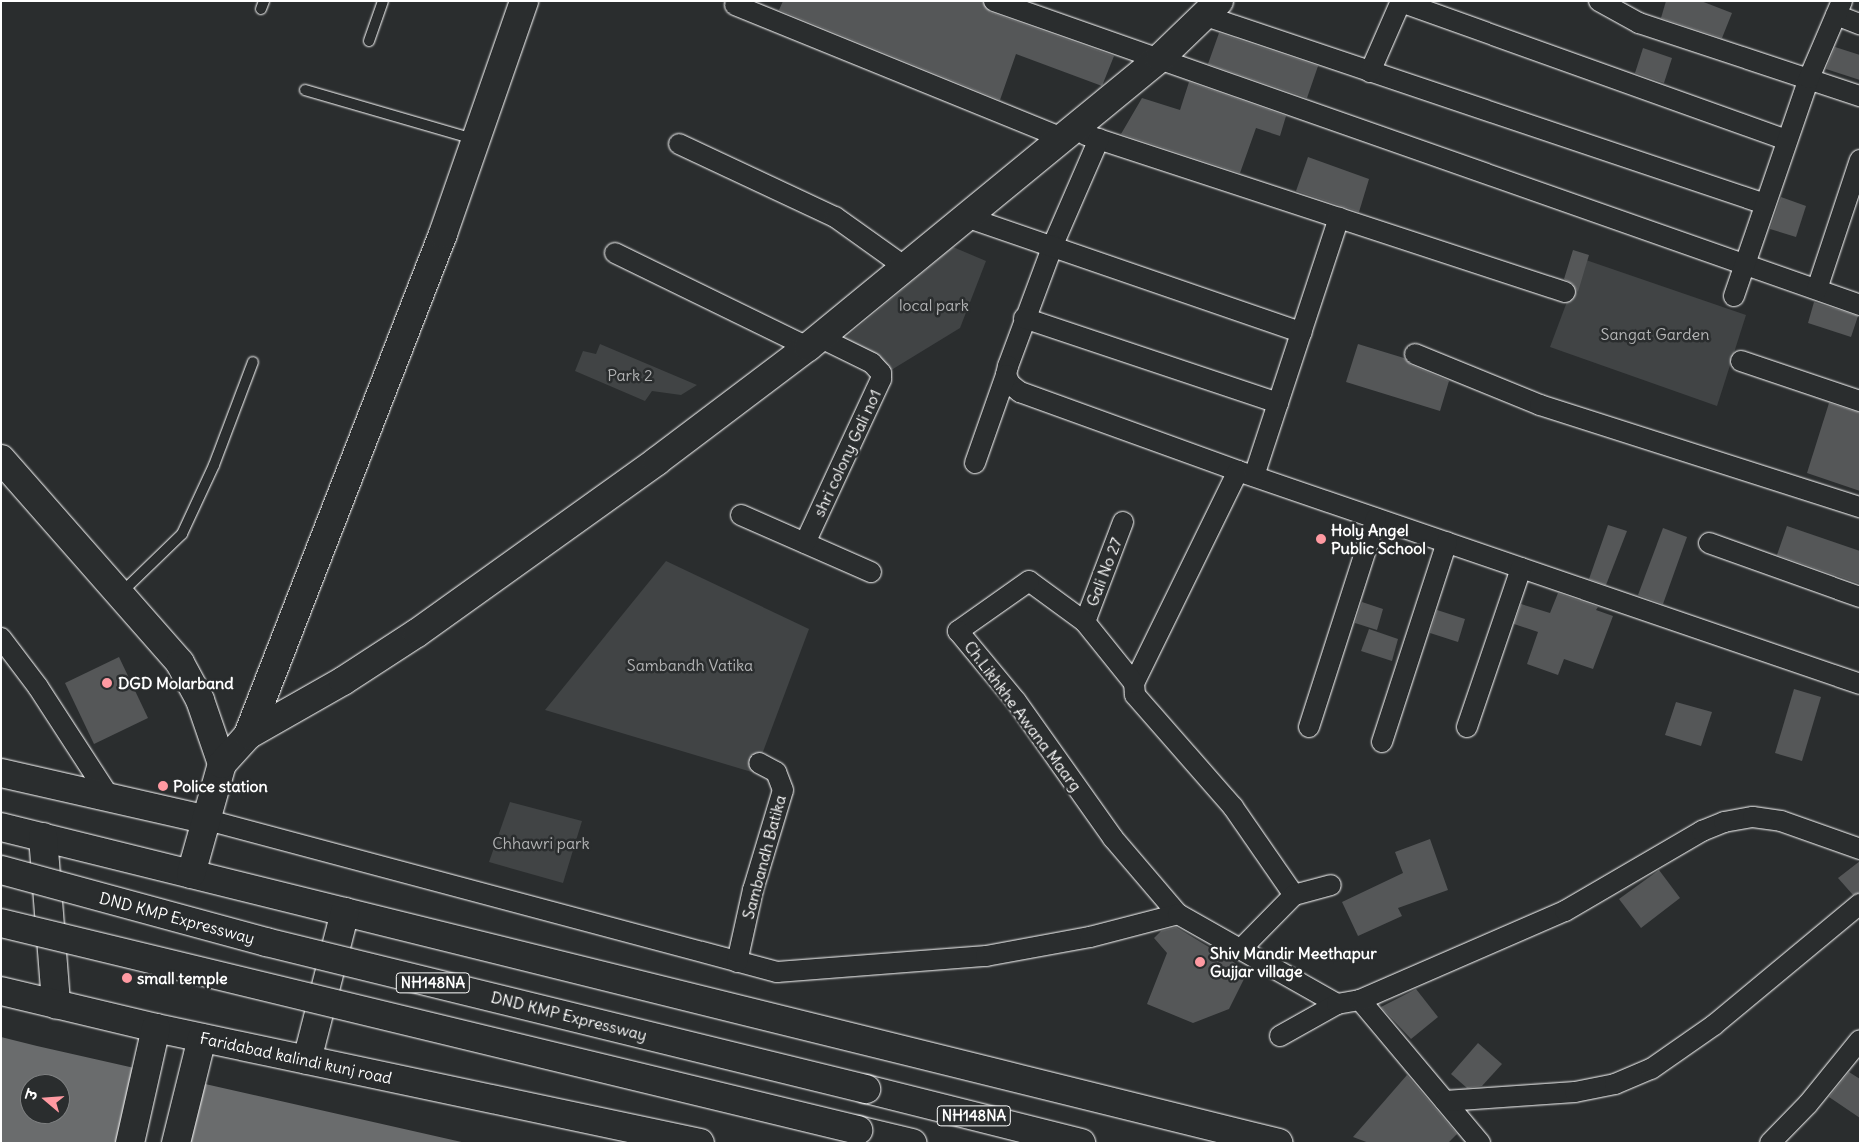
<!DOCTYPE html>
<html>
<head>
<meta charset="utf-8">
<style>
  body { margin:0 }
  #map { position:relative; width:1861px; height:1144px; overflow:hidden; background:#2a2d2e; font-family:Delius,"Playpen Sans Deva",sans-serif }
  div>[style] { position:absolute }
  .green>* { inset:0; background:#414445 }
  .water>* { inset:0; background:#6a6c6d }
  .pier>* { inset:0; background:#2a2d2e }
  .building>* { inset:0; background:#555758 }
  .roads { filter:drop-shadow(0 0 1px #fff) drop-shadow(0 0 1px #fff) }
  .lane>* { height:10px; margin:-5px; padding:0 5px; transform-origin:5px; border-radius:5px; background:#2a2d2e }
  .street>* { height:20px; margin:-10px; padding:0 10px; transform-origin:10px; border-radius:10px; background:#2a2d2e }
  .secondary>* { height:28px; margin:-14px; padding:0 14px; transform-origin:14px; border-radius:14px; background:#2a2d2e }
  .highway>* { height:28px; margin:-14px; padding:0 14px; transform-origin:14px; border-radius:14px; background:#2a2d2e }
  .bridges { filter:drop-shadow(0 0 1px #fff) drop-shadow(0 0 1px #fff) }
  .highway-bridge>* { height:28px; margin:-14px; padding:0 14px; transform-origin:14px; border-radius:14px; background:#2a2d2e }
  .dots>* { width:14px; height:14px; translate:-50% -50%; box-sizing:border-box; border:2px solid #2a2d2e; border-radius:50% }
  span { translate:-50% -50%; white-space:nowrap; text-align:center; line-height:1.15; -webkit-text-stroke:5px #2a2d2e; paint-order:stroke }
  .shield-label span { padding:1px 4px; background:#2a2d2e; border:1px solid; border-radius:4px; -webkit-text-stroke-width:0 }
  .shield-label { font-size:15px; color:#fff; font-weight:700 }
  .park-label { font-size:16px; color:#b3b4b5 }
  .street-label { font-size:16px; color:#fff }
  .poi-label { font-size:16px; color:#fff; font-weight:700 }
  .left { translate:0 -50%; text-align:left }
  .frame { position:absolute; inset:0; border:2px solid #fff; pointer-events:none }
  .north { position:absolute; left:20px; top:1074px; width:50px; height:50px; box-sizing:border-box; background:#2a2d2e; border:1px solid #7f8182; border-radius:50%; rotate:288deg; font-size:14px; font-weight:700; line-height:20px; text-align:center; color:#fff }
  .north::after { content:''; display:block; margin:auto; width:18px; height:22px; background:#ff9aa2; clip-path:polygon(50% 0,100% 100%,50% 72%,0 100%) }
</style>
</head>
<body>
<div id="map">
  <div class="green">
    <div style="clip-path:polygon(953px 247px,986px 261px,960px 328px,888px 372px,838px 344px)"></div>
    <div style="clip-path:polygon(1583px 259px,1746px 315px,1717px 406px,1550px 347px)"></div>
    <div style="clip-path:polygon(600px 344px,697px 385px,681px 395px,652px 391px,645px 401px,575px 371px,583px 351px,596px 354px)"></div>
    <div style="clip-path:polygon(666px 561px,809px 629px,755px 773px,545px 710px)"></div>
    <div style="clip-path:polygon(510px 802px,582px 821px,563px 883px,489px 862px)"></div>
  </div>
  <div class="water">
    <div style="clip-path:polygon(evenodd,1px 1037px,37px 1046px,466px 1143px,1px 1143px,1px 1037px,30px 1084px,60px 1084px,60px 1114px,30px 1114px,30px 1084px)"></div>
  </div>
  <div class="pier">
    <div style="clip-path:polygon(157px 1071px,193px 1079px,176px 1143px,141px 1143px)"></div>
  </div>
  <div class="building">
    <div style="clip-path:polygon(783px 1px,982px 1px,990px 12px,1114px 56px,1102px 86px,1016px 54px,1000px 100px,779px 10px)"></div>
    <div style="clip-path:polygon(1666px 1px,1701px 1px,1732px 13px,1722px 38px,1661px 18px)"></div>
    <div style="clip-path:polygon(1219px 33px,1318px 66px,1307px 98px,1208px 64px)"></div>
    <div style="clip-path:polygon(1835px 47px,1860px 55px,1860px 80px,1826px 69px)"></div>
    <div style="clip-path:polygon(1643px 48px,1672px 58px,1664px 83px,1635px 73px)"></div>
    <div style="clip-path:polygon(1189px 82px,1286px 116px,1280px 136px,1256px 128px,1240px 173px,1121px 134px,1142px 98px,1180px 110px)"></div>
    <div style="clip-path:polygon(1308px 157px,1369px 179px,1359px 212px,1296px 191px)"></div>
    <div style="clip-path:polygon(1781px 197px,1806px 206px,1796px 237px,1770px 229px)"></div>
    <div style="clip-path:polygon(1573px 250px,1589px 255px,1578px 292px,1573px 284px,1564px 279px)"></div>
    <div style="clip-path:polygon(1814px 302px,1858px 316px,1851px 337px,1808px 323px)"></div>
    <div style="clip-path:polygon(1358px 344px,1404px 358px,1411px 365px,1449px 381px,1440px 411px,1346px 382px)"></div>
    <div style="clip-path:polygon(1829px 403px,1860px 413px,1860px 491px,1807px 473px)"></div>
    <div style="clip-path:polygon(1608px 525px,1627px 531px,1606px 585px,1589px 579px)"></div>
    <div style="clip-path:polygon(1787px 526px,1860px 551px,1860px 584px,1777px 555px)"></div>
    <div style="clip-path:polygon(1663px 528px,1687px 537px,1663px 604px,1638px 595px)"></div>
    <div style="clip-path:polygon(1558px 593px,1598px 607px,1596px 610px,1613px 616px,1593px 669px,1564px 659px,1558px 675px,1527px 664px,1538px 632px,1514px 624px,1521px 604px,1550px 613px)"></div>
    <div style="clip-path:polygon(1362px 602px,1383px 609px,1377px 630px,1355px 623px)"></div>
    <div style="clip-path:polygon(1437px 610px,1465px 619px,1458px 642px,1430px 633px)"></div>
    <div style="clip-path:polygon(1369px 629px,1398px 639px,1392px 661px,1361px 651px)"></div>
    <div style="clip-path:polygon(119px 657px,148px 718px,94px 744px,65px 683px)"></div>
    <div style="clip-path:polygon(1794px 689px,1821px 697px,1802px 761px,1775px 753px)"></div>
    <div style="clip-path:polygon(1676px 702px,1712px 712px,1701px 746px,1665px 735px)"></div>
    <div style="clip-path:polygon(1430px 839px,1448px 890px,1398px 908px,1402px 916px,1358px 936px,1342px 902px,1403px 873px,1395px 852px)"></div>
    <div style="clip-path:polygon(1860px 861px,1860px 892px,1853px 895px,1838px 878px)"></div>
    <div style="clip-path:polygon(1659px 870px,1680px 898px,1641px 928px,1619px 899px)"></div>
    <div style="clip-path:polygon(1176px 927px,1248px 971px,1229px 1009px,1193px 1023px,1147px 1004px,1167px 953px,1154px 938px,1161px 931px)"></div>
    <div style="clip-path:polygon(1416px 989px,1438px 1017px,1411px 1039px,1381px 1007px)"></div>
    <div style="clip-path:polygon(1478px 1043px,1502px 1064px,1482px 1086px,1467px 1088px,1451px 1074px)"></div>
    <div style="clip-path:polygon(1849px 1072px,1860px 1079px,1860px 1118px,1829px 1097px)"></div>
    <div style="clip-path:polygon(1407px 1075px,1457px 1134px,1448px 1143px,1369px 1143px,1353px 1137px)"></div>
  </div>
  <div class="roads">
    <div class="lane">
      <div style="left:261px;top:9px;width:9px;rotate:-69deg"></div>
      <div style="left:369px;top:41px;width:42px;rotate:-70.7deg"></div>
      <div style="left:305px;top:90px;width:176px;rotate:16.2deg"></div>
      <div style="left:121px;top:593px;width:85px;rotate:-44deg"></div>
      <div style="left:182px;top:534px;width:76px;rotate:-65.1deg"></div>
      <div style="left:214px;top:465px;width:110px;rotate:-69.3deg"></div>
    </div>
    <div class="street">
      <div style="left:994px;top:1px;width:918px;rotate:19.34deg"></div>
      <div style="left:1599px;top:1px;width:46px;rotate:28.8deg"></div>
      <div style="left:1639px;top:23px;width:233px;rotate:18.3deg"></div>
      <div style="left:1401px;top:2px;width:410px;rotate:19.7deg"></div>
      <div style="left:735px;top:5px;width:354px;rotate:22.1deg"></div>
      <div style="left:1203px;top:15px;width:593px;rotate:18.59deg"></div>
      <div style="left:1836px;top:15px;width:26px;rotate:21deg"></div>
      <div style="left:1370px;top:72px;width:77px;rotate:-66.4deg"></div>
      <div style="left:1086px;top:135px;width:504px;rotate:18.15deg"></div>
      <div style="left:1099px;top:139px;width:116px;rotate:113.5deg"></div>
      <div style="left:1053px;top:245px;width:129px;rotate:110.4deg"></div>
      <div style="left:1008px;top:366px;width:9px;rotate:103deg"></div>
      <div style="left:1006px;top:375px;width:10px;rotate:66deg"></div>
      <div style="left:1010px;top:384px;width:13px;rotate:39deg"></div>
      <div style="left:1020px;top:392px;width:232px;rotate:19.9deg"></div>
      <div style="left:1238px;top:471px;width:657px;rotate:18.9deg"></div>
      <div style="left:679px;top:144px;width:172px;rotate:25.1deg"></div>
      <div style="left:835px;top:217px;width:86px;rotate:35.5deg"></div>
      <div style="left:966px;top:217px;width:355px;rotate:19deg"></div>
      <div style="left:615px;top:253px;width:215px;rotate:26deg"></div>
      <div style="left:1817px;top:289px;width:136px;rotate:-71.6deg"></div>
      <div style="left:1734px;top:296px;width:231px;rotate:-71deg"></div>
      <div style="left:1809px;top:78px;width:84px;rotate:-66.8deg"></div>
      <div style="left:1024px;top:318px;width:268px;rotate:18.5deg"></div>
      <div style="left:1415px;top:354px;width:135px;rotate:22.2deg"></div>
      <div style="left:1540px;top:405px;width:336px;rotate:17.7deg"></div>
      <div style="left:1741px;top:361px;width:126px;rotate:18.6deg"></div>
      <div style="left:975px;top:463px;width:93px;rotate:-70.6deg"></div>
      <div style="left:1238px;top:471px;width:236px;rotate:116.1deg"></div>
      <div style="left:1134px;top:683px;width:12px;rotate:85deg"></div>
      <div style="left:1135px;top:695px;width:149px;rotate:48.8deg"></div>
      <div style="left:1233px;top:807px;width:107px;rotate:55.3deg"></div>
      <div style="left:1254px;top:476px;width:272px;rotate:-71.8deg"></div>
      <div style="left:741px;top:515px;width:142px;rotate:23.7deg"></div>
      <div style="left:805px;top:543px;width:181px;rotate:-65.1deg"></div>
      <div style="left:881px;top:379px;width:6px;rotate:-90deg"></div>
      <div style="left:881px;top:373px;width:13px;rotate:-132deg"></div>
      <div style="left:872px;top:363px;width:59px;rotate:-153.9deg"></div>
      <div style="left:1709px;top:543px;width:160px;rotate:19.7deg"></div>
      <div style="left:1085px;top:622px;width:107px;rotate:-69.2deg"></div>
      <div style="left:1px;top:638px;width:61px;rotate:52.9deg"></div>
      <div style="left:38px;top:687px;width:132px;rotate:57deg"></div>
      <div style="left:1134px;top:683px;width:78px;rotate:-128.8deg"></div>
      <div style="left:1085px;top:622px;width:69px;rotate:-143.8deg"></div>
      <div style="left:1029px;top:581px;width:87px;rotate:144.8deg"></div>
      <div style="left:958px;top:631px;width:91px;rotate:50.4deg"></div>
      <div style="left:1016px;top:701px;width:168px;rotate:54.7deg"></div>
      <div style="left:1113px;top:838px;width:100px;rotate:49.5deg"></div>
      <div style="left:1309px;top:727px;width:219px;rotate:-72.2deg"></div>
      <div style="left:1467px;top:727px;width:168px;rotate:-71.2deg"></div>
      <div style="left:1382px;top:742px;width:210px;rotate:-72deg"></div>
      <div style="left:204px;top:819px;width:593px;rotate:14.95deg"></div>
      <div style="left:777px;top:972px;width:210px;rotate:-4.4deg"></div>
      <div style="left:986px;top:956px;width:106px;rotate:-10.4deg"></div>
      <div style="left:1090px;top:937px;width:91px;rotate:-14.6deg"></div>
      <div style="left:1178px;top:914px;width:183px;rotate:29.5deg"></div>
      <div style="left:1241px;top:949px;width:76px;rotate:-45.5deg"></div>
      <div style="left:1294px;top:895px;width:38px;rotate:-15deg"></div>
      <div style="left:737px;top:962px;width:74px;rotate:-77.5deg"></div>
      <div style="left:753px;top:890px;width:104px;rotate:-73.3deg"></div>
      <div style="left:783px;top:790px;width:19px;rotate:-111deg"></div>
      <div style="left:776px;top:772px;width:19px;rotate:-152deg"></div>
      <div style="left:1360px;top:1000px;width:187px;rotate:50deg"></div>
      <div style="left:1280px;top:1036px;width:65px;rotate:-29.3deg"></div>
      <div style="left:1337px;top:1004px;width:23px;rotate:-10deg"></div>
      <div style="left:1360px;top:1000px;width:223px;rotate:-23.5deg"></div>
      <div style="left:1565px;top:911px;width:159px;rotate:-30.3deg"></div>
      <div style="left:1702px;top:831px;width:24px;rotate:-22deg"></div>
      <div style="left:1724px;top:822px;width:29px;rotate:-10deg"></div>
      <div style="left:1753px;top:817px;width:28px;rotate:8deg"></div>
      <div style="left:1781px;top:821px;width:84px;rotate:19.5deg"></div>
      <div style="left:1445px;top:1101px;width:130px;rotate:-4deg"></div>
      <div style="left:1575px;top:1092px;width:41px;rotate:-11.3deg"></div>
      <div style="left:1615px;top:1084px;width:39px;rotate:-23deg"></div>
      <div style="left:1651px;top:1069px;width:77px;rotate:-34.9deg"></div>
      <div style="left:1714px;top:1025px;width:190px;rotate:-39.7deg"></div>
      <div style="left:1770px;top:1143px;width:54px;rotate:-45.7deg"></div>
      <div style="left:1808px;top:1104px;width:82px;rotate:-50.9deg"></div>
    </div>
    <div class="secondary">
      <div style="left:1px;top:459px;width:271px;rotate:48.7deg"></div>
      <div style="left:180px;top:663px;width:42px;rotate:61.6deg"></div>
      <div style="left:200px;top:700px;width:68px;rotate:71deg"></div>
      <div style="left:248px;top:735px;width:109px;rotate:-29.6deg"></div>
      <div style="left:343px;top:681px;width:88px;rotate:-33deg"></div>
      <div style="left:417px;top:633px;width:295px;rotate:-35.6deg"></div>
      <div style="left:657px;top:461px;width:189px;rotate:-37.1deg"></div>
      <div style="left:808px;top:347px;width:455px;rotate:-39.4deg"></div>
      <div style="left:1160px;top:58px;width:82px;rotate:-44deg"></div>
      <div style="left:1px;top:773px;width:208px;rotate:12.8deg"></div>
      <div style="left:1px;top:827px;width:1316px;rotate:13.89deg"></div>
      <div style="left:43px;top:837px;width:168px;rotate:85.5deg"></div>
      <div style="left:191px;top:874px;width:114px;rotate:-74.3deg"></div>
      <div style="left:222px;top:764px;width:39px;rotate:-48deg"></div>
      <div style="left:248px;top:735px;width:538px;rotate:-68.73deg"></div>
      <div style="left:443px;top:234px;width:247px;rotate:-70.8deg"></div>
      <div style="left:1px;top:991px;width:159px;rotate:13.4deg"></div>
      <div style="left:156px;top:1028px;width:556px;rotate:11.94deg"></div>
      <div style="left:307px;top:1060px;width:153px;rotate:-75.6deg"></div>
      <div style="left:130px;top:1143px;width:118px;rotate:-77.3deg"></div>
      <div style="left:176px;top:1143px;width:108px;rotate:-76.1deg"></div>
    </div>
    <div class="highway">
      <div style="left:866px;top:1089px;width:222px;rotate:14.1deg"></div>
      <div style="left:858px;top:1130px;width:56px;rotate:13.5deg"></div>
    </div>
  </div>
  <div class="bridges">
    <div class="highway-bridge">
      <div style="left:1px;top:870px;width:275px;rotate:15.2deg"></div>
      <div style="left:266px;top:942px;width:618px;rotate:13.77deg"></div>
      <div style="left:1px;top:923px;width:882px;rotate:13.58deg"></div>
    </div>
  </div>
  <div class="dots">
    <div style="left:1321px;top:539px;background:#ff9aa2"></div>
    <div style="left:107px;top:683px;background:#ff9aa2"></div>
    <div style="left:163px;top:786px;background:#ff9aa2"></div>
    <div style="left:1200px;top:962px;background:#ff9aa2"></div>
    <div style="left:127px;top:978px;background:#ff9aa2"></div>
  </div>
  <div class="shield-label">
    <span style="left:433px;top:983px">NH148NA</span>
    <span style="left:974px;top:1116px">NH148NA</span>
  </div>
  <div class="park-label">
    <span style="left:934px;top:305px">local park</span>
    <span style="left:1655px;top:334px">Sangat Garden</span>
    <span style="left:630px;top:375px">Park 2</span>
    <span style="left:690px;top:665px">Sambandh Vatika</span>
    <span style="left:541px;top:843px">Chhawri park</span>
  </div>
  <div class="street-label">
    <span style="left:847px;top:453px;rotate:-65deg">shri colony Gali no1</span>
    <span style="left:1104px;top:572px;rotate:-69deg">Gali No 27</span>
    <span style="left:1023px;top:716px;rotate:53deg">Ch.Likhkhe Awana Maarg</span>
    <span style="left:764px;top:857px;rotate:-75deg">Sambandh Batika</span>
    <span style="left:177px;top:918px;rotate:15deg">DND KMP Expressway</span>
    <span style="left:569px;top:1016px;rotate:14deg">DND KMP Expressway</span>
    <span style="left:296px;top:1058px;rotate:12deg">Faridabad kalindi kunj road</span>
  </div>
  <div class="poi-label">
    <span class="left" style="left:1331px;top:539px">Holy Angel<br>Public School</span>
    <span class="left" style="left:118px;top:683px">DGD Molarband</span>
    <span class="left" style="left:173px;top:786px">Police station</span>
    <span class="left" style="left:1210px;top:962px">Shiv Mandir Meethapur<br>Gujjar village</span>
    <span class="left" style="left:137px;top:978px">small temple</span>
  </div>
  <div class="frame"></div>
  <div class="north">उ</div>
</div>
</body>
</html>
